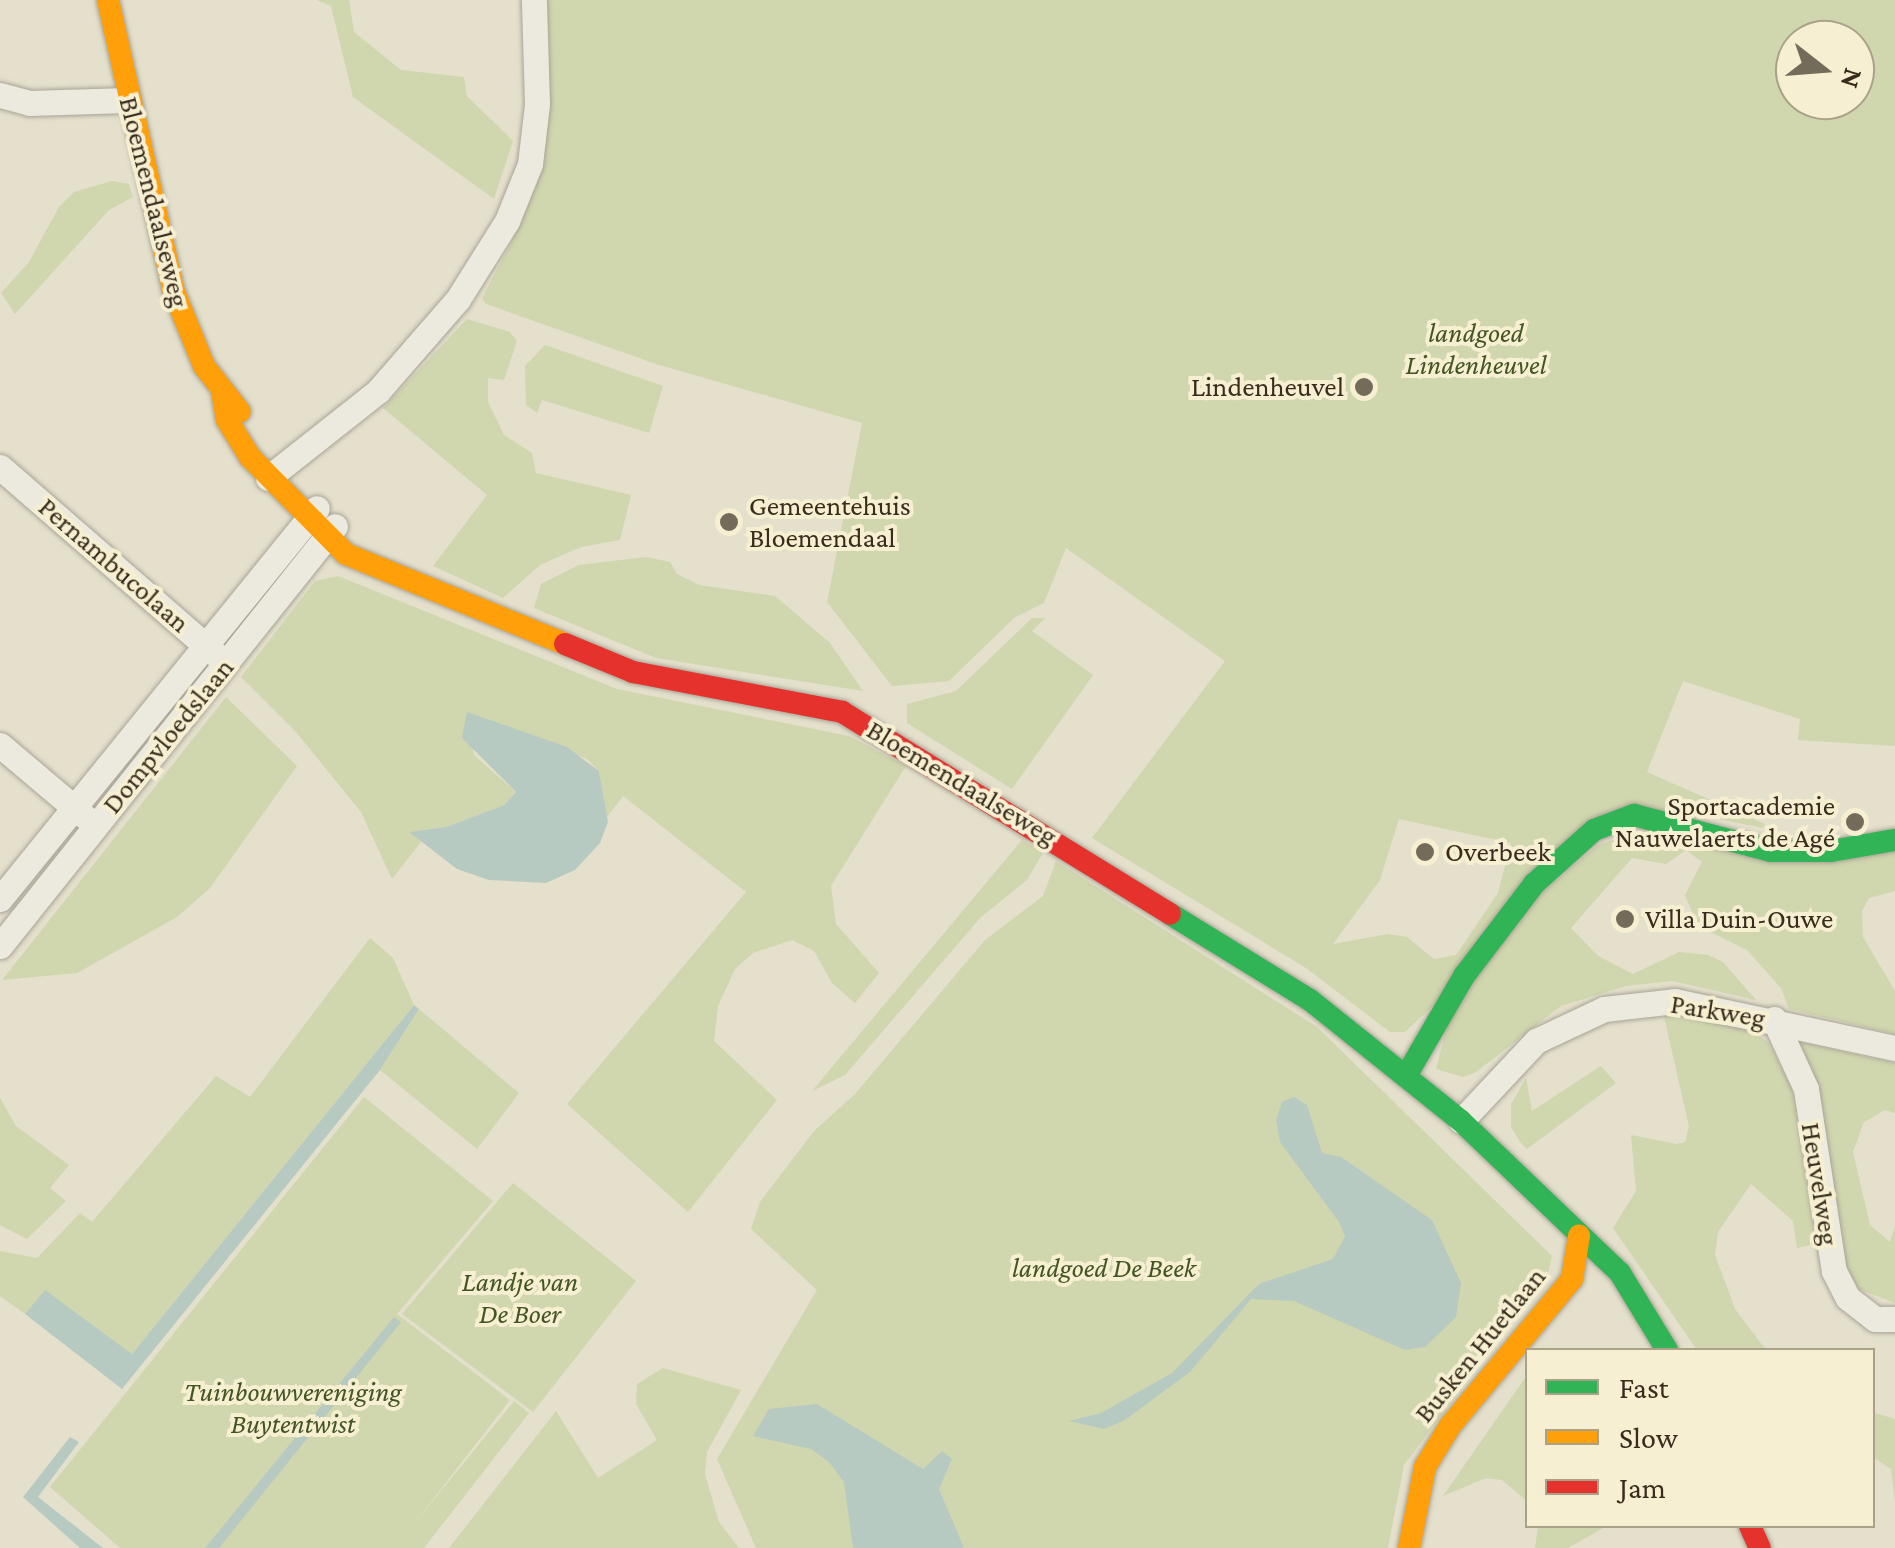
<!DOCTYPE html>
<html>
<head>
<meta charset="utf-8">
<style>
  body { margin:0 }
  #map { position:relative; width:1895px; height:1548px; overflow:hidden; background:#e4e0cc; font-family:"Crimson Pro",serif }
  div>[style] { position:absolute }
  .green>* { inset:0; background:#d0d6ae }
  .water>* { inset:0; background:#b7cac1 }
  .roads { filter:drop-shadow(0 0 2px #a9a496) drop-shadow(0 0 2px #a9a496) }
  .street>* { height:25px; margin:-12.5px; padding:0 12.5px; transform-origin:12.5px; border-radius:12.5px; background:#ece9de }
  .fast>* { height:22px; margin:-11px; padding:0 11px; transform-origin:11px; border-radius:11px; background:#30b455 }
  .slow>* { height:22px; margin:-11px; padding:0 11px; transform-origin:11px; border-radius:11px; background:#ff9f0a }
  .jam>* { height:22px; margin:-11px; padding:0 11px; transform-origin:11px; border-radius:11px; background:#e5322d }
  .dots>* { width:28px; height:28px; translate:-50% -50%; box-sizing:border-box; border:5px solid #f6efd1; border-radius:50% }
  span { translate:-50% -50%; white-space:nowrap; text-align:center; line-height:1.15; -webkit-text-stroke:8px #f6efd1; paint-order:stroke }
  .street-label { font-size:28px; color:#382d1d }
  .park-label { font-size:28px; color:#435523; font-style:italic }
  .poi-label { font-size:28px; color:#382d1d }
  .right { translate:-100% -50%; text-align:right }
  .left { translate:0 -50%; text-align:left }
  .legend { position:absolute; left:1525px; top:1348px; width:350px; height:180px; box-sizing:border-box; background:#f6efd1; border:2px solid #aaa189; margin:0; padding:12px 18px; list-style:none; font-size:30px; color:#382d1d }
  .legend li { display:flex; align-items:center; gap:20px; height:50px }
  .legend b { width:50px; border:2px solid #aaa189 }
  .north { position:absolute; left:1775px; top:20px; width:100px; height:100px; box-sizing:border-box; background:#f6efd1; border:2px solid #aaa189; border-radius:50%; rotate:107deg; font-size:28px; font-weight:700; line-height:40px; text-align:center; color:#382d1d }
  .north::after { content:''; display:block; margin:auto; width:35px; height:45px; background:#746c5a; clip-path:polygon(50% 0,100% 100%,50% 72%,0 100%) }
</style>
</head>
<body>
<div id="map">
  <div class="green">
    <div style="clip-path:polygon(317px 0,349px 0,354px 32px,401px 70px,464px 77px,467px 96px,513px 141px,494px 199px,353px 97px,331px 6px)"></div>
    <div style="clip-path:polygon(evenodd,545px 0,1895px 0,1895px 746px,1798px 740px,1800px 719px,1683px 681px,1647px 772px,1765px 824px,1763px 828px,1679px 811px,1616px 810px,1436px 1003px,1405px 1032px,1390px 1032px,1306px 968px,1092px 838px,1225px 661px,1066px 548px,1044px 603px,1014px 618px,949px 681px,892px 686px,827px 602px,862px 423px,656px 364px,486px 304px,482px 298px,517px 231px,539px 159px,545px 0,1795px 40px,1855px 40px,1855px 100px,1795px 100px,1795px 40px,545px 0,1399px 819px,1511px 843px,1498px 893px,1456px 955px,1434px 959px,1407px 937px,1388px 934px,1333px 944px,1380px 880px,1399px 819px)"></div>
    <div style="clip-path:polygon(112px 181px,129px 184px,133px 197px,109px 210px,15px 314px,1px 293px,29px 262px,59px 207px,74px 192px)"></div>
    <div style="clip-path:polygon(467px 319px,510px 332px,517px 341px,504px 380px,488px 378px,488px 402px,504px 435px,532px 453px,536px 473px,631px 495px,620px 540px,581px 547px,540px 565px,503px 598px,433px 566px,487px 495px,383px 408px)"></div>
    <div style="clip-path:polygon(545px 345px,663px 386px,649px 433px,542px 400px,537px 413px,526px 405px,525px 366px)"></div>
    <div style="clip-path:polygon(646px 557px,670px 562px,677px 574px,699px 585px,775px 596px,830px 643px,863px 691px,656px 658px,534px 608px,541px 584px,579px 565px)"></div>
    <div style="clip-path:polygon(338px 576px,617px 689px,849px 736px,906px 766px,831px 886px,836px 924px,879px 973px,855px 1003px,832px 983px,814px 951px,792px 940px,753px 953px,735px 969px,718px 1006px,714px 1041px,777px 1100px,688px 1212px,567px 1104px,746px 892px,623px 796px,607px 817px,599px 771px,587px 759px,468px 713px,474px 755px,516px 792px,504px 805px,446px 827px,410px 832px,421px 842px,392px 879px,361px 812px,296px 732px,241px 677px,315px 581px)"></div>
    <div style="clip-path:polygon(1032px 618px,1045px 618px,1032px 631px,1093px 675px,1012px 789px,907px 723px,907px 704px,956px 691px)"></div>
    <div style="clip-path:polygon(226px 697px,297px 766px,210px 888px,177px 917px,77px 973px,2px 980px)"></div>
    <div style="clip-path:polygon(1634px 833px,1895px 848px,1895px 891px,1869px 898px,1862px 911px,1863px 937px,1895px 991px,1895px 1034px,1789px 1009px,1781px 988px,1747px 950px,1698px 926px,1685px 895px,1702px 862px,1686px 850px,1666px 864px,1632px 858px,1571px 928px,1598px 956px,1633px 974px,1679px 952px,1708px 955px,1723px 962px,1756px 1000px,1672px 981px,1626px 986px,1561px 1006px,1476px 1072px,1463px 1077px,1436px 1069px,1453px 1002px,1528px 905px,1598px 845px)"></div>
    <div style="clip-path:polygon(1022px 840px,1043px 853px,1027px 880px,981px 917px,845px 1075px,812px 1091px)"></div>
    <div style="clip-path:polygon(1056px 861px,1317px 1027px,1552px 1256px,1548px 1274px,1404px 1465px,1388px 1548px,756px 1548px,717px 1459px,817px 1290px,751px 1229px,760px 1202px,814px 1131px,855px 1094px,985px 940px,1043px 896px)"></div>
    <div style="clip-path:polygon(370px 938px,393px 958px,414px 1005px,132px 1354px,45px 1291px,25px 1314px,0 1296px,0 1251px,37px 1258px,80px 1213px,92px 1222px,216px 1076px,250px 1097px)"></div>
    <div style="clip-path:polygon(419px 1009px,519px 1093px,477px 1149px,380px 1070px)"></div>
    <div style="clip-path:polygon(1663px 1012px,1723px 1018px,1754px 1032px,1768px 1042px,1792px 1087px,1816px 1244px,1797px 1248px,1793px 1221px,1751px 1184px,1718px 1232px,1715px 1255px,1735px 1309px,1766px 1350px,1697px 1350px,1613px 1228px,1636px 1191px,1631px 1135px,1677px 1144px,1685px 1142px,1689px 1127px)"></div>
    <div style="clip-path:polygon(1792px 1040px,1895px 1063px,1895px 1113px,1885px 1110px,1864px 1122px,1853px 1152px,1870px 1225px,1890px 1242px,1895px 1225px,1895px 1303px,1856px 1288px,1840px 1257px)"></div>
    <div style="clip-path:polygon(1601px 1066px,1616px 1083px,1527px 1149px,1521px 1143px,1511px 1127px,1511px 1104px,1526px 1078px,1532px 1111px)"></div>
    <div style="clip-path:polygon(364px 1097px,493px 1201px,397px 1314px,510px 1400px,414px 1524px,514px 1401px,529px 1413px,424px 1548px,120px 1548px,50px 1487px)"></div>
    <div style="clip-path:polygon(0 1098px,16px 1126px,69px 1165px,50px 1188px,66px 1201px,27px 1239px,0 1225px)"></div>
    <div style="clip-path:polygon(513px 1183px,636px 1281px,533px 1412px,402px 1314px)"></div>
    <div style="clip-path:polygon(663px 1368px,741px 1390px,707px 1452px,705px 1474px,719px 1522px,739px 1548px,449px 1548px,556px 1411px,598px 1478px,657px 1440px,636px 1404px,637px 1384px)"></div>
    <div style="clip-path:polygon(1527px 1375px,1527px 1501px,1502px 1480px,1486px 1478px,1443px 1496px)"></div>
    <div style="clip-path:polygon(1872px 1412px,1895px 1419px,1895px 1502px,1891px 1469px,1873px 1457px)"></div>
    <div style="clip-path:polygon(1538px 1526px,1607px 1526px,1568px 1548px,1535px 1548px)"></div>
  </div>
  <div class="water">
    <div style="clip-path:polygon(467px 712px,567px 747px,599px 771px,608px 822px,600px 843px,575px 870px,546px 883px,489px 880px,457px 869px,409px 832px,446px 827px,504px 805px,516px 792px,462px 738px)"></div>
    <div style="clip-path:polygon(414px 1005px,419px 1009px,380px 1070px,122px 1389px,25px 1314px,45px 1290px,132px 1354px)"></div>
    <div style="clip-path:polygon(1294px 1097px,1307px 1105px,1322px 1153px,1341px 1157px,1432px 1220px,1461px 1283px,1456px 1317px,1425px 1347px,1405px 1350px,1294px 1301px,1251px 1299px,1190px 1372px,1125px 1420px,1104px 1429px,1069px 1421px,1101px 1413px,1172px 1373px,1259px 1284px,1333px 1259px,1345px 1236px,1339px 1222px,1280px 1142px,1276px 1120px,1282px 1102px)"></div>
    <div style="clip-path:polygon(394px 1317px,401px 1322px,219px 1548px,205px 1548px)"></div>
    <div style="clip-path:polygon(817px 1404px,923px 1469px,942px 1451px,952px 1459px,939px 1489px,964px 1548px,853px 1548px,844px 1482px,829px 1462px,811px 1449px,753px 1436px,769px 1409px)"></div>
    <div style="clip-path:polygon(70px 1437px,79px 1442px,38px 1497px,103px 1548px,80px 1548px,23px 1497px)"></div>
  </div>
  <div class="roads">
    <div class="street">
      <div style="left:0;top:95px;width:30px;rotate:15deg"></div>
      <div style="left:29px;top:103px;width:99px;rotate:-1.7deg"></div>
      <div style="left:0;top:467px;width:285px;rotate:41deg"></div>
      <div style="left:268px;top:478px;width:140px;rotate:-38.3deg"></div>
      <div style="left:378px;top:391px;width:122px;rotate:-49deg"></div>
      <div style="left:458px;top:299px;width:92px;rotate:-57.9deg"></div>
      <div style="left:507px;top:221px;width:61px;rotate:-68deg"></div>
      <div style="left:530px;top:164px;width:60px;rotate:-83.3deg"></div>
      <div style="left:537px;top:104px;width:104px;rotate:-91.7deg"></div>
      <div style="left:0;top:745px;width:110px;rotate:40.2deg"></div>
      <div style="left:0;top:899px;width:503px;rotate:-50.97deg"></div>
      <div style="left:0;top:946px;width:537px;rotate:-51.42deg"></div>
      <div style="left:1774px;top:1019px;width:77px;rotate:65.4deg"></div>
      <div style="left:1806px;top:1089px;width:184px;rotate:81.3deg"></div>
      <div style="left:1834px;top:1271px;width:30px;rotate:63deg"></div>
      <div style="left:1848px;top:1298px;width:34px;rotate:38deg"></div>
      <div style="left:1875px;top:1319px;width:20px"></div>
      <div style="left:1461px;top:1121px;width:110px;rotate:-46.8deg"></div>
      <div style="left:1536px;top:1041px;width:75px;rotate:-25.2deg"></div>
      <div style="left:1604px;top:1009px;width:71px;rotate:-6.4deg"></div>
      <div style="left:1675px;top:1001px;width:225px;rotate:12.1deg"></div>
    </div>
    <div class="fast">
      <div style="left:1170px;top:914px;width:164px;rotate:31.6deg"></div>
      <div style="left:1310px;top:1000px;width:193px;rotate:38.7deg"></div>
      <div style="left:1461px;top:1121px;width:220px;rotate:43.7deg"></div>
      <div style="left:1620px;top:1273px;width:90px;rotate:58.6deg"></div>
      <div style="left:1406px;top:1076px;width:116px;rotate:-59.9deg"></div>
      <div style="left:1464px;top:976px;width:116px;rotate:-52.7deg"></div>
      <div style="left:1534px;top:884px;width:81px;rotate:-42deg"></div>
      <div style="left:1594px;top:830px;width:43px;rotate:-20.6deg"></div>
      <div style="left:1634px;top:815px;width:142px;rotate:14.7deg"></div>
      <div style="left:1771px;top:851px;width:60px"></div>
      <div style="left:1831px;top:851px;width:65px;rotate:-9.8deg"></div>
    </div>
    <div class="slow">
      <div style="left:108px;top:0;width:299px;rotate:77.3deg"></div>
      <div style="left:174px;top:292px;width:80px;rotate:67.9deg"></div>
      <div style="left:204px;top:366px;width:58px;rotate:52deg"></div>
      <div style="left:223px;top:397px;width:23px;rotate:80deg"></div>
      <div style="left:227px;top:420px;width:44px;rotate:58.1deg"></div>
      <div style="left:250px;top:457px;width:136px;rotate:45.3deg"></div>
      <div style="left:346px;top:554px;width:237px;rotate:22.3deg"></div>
      <div style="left:1409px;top:1548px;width:83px;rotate:-78.8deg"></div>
      <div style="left:1425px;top:1467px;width:48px;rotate:-58.6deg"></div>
      <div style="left:1450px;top:1426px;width:191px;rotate:-50.3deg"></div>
      <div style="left:1572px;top:1279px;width:44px;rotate:-80.8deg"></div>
    </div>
    <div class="jam">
      <div style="left:565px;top:644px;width:74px;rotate:22.4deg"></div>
      <div style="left:633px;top:672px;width:213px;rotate:10.8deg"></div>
      <div style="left:842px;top:712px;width:385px;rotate:31.6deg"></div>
      <div style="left:1750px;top:1526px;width:24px;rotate:66deg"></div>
    </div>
  </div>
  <div class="dots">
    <div style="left:1364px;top:387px;background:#746c5a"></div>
    <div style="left:729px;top:522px;background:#746c5a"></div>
    <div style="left:1855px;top:822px;background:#746c5a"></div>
    <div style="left:1425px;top:852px;background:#746c5a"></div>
    <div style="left:1625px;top:919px;background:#746c5a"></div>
  </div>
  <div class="street-label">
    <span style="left:154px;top:202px;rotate:76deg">Bloemendaalseweg</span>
    <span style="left:114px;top:565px;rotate:41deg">Pernambucolaan</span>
    <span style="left:168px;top:736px;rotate:-51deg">Dompvloedslaan</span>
    <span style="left:962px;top:783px;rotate:31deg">Bloemendaalseweg</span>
    <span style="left:1718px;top:1011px;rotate:9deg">Parkweg</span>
    <span style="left:1820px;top:1184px;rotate:81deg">Heuvelweg</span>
    <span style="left:1480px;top:1345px;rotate:-51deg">Busken Huetlaan</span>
  </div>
  <div class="park-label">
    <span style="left:1476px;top:349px">landgoed<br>Lindenheuvel</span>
    <span style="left:1104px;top:1268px">landgoed De Beek</span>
    <span style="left:520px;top:1298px">Landje van<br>De Boer</span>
    <span style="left:293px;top:1408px">Tuinbouwvereniging<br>Buytentwist</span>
  </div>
  <div class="poi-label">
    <span class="right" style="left:1344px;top:387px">Lindenheuvel</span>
    <span class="left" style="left:749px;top:522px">Gemeentehuis<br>Bloemendaal</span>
    <span class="right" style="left:1835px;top:822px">Sportacademie<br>Nauwelaerts de Agé</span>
    <span class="left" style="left:1445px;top:852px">Overbeek</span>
    <span class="left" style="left:1645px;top:919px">Villa Duin-Ouwe</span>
  </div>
  <ul class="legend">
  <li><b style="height:12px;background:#30b455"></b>Fast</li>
  <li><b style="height:12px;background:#ff9f0a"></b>Slow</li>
  <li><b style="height:12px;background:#e5322d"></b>Jam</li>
  </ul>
  <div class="north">N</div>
</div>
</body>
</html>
